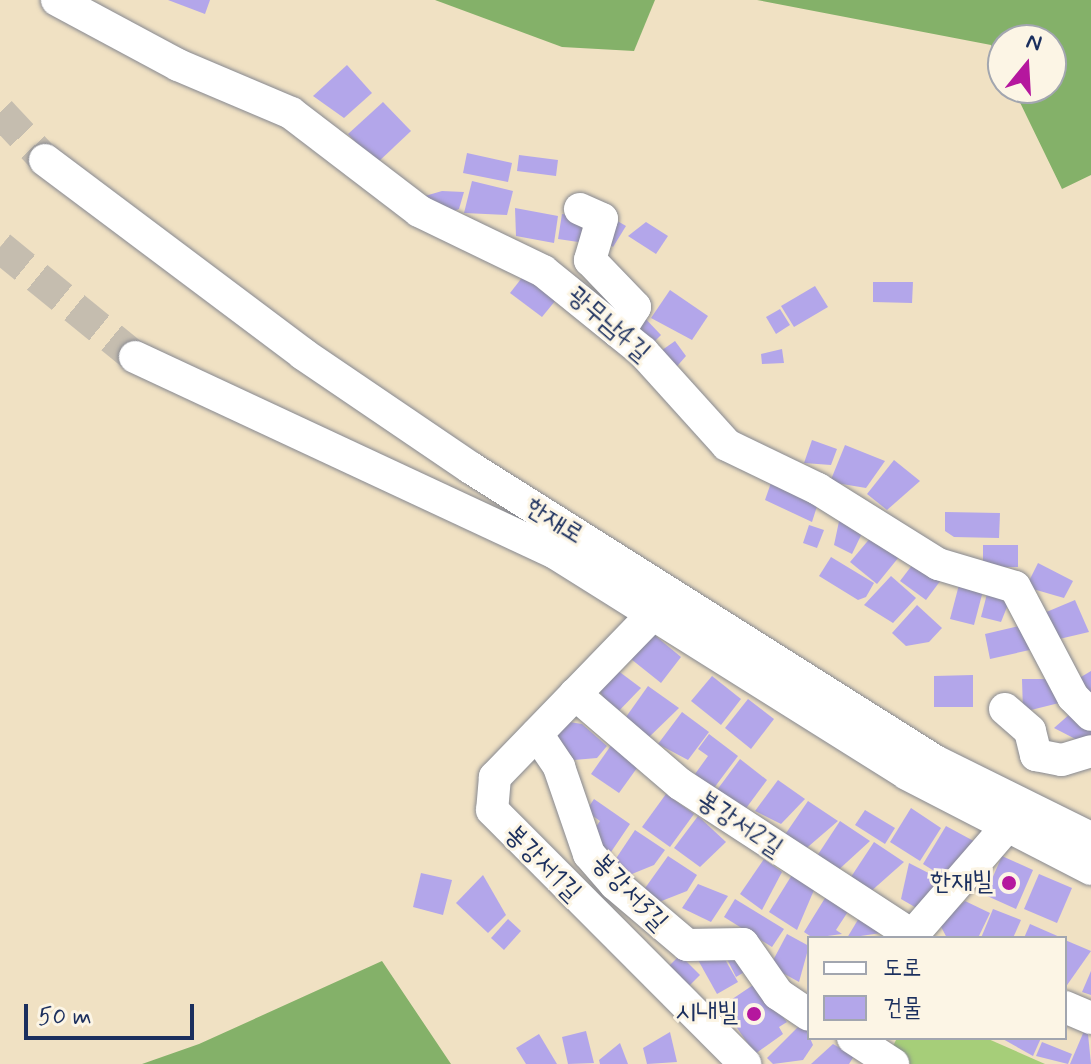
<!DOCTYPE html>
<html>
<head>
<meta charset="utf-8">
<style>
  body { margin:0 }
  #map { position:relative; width:1091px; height:1064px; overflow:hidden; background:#f0e1c3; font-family:Mynerve,"Poor Story",sans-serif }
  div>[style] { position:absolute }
  .green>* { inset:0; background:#a6ce79 }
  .forest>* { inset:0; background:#84b169 }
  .building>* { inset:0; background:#b3a6ea }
  .minor-tunnel>* { height:32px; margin-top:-16px; transform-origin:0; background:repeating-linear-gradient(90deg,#c5bdaf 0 32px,transparent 0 48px) }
  .roads { filter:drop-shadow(0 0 2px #868890) drop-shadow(0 0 2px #868890) }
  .minor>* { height:32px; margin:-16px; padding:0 16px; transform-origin:16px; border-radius:16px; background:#fff }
  .dots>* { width:22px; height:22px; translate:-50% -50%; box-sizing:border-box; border:4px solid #fcf5e5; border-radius:50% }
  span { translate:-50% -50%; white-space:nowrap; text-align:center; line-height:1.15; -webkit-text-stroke:6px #fcf5e5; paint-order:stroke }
  .street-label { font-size:26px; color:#1b2f5e }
  .poi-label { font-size:26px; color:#1b2f5e }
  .right { translate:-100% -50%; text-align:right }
  .legend { position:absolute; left:807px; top:936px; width:260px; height:104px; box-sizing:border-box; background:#fcf5e5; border:2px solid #a2a6af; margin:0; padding:10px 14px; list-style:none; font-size:24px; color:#1b2f5e }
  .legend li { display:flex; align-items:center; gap:16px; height:40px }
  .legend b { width:40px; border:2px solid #a2a6af }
  .north { position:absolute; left:987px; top:24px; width:80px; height:80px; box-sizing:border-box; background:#fcf5e5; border:2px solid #a2a6af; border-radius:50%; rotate:18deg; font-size:22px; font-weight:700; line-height:32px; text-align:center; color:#1b2f5e }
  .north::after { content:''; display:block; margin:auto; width:28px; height:36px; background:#b5179e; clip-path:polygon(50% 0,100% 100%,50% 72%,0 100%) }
  .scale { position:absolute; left:24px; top:1004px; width:170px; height:36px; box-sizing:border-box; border:4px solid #1b2f5e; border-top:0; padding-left:10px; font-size:24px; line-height:28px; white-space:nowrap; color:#1b2f5e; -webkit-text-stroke:6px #fcf5e5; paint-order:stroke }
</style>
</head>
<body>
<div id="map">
  <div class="green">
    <div style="clip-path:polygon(897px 1038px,986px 1038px,1045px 1064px,907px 1064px,892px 1048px)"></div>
  </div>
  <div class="forest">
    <div style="clip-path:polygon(435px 0,655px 0,634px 51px,562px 47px)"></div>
    <div style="clip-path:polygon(757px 0,1091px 0,1091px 175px,1062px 189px,1013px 88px,1051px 88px,1051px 40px,1003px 40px,1003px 68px,991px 45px)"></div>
    <div style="clip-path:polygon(382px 961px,451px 1064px,142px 1064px,199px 1044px)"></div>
  </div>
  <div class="building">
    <div style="clip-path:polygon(168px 0,210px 0,205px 14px)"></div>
    <div style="clip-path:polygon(347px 65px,372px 93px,344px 118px,313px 96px)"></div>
    <div style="clip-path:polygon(383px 102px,411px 131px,376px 164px,348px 134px)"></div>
    <div style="clip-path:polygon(467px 153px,512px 163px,508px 182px,463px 173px)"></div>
    <div style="clip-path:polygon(519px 155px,558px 160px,556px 176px,517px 171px)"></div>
    <div style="clip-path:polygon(472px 181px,513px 191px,507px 215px,464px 213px)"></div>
    <div style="clip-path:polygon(442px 191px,464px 192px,459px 209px,447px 214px,425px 196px)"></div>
    <div style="clip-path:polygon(515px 208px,558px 216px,554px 243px,516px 236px)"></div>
    <div style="clip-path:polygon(562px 214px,596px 219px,592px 244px,558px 239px)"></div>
    <div style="clip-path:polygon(614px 219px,626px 226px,613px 247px,602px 239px)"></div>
    <div style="clip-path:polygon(646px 222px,668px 236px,656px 254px,628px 236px)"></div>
    <div style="clip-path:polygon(528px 270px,560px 295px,542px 317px,510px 293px)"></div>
    <div style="clip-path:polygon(873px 282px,913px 282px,912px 303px,873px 302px)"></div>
    <div style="clip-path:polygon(815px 286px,828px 307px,794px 327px,781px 306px)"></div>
    <div style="clip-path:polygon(670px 290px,708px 316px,692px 340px,651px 318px)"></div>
    <div style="clip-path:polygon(780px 309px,790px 325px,776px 334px,766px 317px)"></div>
    <div style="clip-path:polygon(640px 313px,661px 335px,648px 348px,626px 327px)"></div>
    <div style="clip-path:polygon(675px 341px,686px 356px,672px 372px,658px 353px)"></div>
    <div style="clip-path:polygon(782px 349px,784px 363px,762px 364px,761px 354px)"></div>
    <div style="clip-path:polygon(812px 440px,837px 449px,831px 465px,804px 463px)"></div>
    <div style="clip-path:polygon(845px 445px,885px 461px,866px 488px,830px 482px)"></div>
    <div style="clip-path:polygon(894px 460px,920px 481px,887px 510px,867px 494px)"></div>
    <div style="clip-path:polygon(772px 480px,820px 497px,812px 522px,765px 500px)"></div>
    <div style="clip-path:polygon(841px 512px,866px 525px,852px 554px,834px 545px)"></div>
    <div style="clip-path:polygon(945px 512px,1000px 513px,999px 538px,954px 537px,945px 531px)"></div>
    <div style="clip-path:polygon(809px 525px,824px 530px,817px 548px,803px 543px)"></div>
    <div style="clip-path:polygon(877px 530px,903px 552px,877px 584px,850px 562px)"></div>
    <div style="clip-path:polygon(983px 545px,1018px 545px,1018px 567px,983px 567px)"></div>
    <div style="clip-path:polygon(831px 557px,874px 583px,866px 597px,858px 600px,819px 576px)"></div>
    <div style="clip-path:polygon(916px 560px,941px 580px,926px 600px,900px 581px)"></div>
    <div style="clip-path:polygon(1038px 563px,1073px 581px,1064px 598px,1026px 587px)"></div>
    <div style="clip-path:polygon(891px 576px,916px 598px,893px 623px,864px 605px)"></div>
    <div style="clip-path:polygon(960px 581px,984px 587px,974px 625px,950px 619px)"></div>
    <div style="clip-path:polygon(988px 590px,1011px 597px,1001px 622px,981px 617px)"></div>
    <div style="clip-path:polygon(1075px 600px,1089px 632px,1055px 640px,1044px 613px)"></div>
    <div style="clip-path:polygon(917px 605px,942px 628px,929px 642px,906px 646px,892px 633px)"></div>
    <div style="clip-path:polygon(1028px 624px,1034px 649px,990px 659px,985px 634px)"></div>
    <div style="clip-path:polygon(652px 633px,681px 657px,661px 683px,631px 659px)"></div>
    <div style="clip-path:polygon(613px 667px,641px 688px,613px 717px,598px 687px)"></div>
    <div style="clip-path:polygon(1091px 671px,1091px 701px,1076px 680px)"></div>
    <div style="clip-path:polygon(973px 675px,973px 707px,934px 707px,934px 676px)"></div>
    <div style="clip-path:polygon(712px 676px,741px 699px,721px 725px,691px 701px)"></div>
    <div style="clip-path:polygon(1022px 679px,1059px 679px,1059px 703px,1023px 712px)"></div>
    <div style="clip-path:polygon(648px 686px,679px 708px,645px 741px,621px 724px)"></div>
    <div style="clip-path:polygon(748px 699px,774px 719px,751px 749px,725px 728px)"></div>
    <div style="clip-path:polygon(682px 712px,709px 732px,688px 760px,658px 744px)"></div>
    <div style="clip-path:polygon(1071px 713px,1091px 727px,1091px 747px,1054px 728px)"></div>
    <div style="clip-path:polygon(563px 721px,582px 724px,607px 746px,597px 758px,574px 760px,553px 733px)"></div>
    <div style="clip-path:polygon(709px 734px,738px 756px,714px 788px,695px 774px,708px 756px,698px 749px)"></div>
    <div style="clip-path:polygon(612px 744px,637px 768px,619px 793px,591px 774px)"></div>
    <div style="clip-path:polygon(740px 759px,767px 780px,744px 811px,717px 790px)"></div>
    <div style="clip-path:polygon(778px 780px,805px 799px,781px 824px,755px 811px)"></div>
    <div style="clip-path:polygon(666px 794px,694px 814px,670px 847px,642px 827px)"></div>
    <div style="clip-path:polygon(594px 799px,630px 824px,611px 852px,589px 837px,600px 821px,586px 811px)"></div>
    <div style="clip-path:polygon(808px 801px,838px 821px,802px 852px,782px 839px)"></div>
    <div style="clip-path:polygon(911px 808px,941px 828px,920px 861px,890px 842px)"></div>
    <div style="clip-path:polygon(865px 810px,895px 828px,885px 844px,855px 825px)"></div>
    <div style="clip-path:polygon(698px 816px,726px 842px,700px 867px,674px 848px)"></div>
    <div style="clip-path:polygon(840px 821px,870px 841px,835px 873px,815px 859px)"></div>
    <div style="clip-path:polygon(946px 826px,981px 845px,950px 881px,923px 864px)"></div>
    <div style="clip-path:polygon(635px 830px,665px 850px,654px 865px,627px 876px,611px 866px)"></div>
    <div style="clip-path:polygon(874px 842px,904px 862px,869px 893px,849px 880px)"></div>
    <div style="clip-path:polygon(668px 856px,697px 875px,687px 891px,659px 902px,643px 891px)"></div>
    <div style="clip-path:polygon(1002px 856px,1033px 870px,1016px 909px,985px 895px)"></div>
    <div style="clip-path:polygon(764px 859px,782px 872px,762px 910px,740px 894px)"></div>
    <div style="clip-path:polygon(909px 863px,944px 881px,920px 910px,901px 899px)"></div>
    <div style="clip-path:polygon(795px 870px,814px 890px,797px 930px,769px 912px)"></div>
    <div style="clip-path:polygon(421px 873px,452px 880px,443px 915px,413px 907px)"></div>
    <div style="clip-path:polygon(1039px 874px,1072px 888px,1057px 923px,1024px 909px)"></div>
    <div style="clip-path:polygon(483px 875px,506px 915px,488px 933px,456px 903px)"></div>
    <div style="clip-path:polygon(698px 884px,728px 896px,711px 922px,682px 908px)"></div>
    <div style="clip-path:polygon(830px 890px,849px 910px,836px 930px,842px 934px,813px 938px,804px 932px)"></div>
    <div style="clip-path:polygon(735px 899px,784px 929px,772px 947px,724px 917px)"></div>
    <div style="clip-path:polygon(965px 901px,990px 913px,978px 938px,947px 938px,939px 923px)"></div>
    <div style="clip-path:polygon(993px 909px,1021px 920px,1013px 938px,981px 938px)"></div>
    <div style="clip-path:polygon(862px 913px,881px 933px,847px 938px)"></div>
    <div style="clip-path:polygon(508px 919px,521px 931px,504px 950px,491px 938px)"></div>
    <div style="clip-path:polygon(1030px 924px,1062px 938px,1024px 938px)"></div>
    <div style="clip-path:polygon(787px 934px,809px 946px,799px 982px,770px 966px)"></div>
    <div style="clip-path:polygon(1065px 940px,1091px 951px,1065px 988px)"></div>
    <div style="clip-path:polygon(719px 949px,738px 982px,717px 994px,698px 960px)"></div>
    <div style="clip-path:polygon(723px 951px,751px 968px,736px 977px)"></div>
    <div style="clip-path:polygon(680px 955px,700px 975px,685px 990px,665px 970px)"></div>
    <div style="clip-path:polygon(1091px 971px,1091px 995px,1082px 992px)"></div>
    <div style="clip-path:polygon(756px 983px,787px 1022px,779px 1027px,783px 1034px,755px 1054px,722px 1006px)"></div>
    <div style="clip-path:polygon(803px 1022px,813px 1045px,803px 1060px,773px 1064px,767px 1058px)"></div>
    <div style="clip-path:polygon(1087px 1024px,1091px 1064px,1070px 1064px)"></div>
    <div style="clip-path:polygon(586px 1031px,594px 1063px,568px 1064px,562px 1037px)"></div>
    <div style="clip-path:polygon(670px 1032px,677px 1062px,647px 1064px,643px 1048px)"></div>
    <div style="clip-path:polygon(539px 1034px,557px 1064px,526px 1064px,516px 1048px)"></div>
    <div style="clip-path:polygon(1001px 1038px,1041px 1038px,1033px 1056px)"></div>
    <div style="clip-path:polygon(1042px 1042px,1072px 1054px,1068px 1064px,1036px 1056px)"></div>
    <div style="clip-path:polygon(620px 1043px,628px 1064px,600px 1064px,599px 1060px)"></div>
    <div style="clip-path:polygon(833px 1044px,854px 1056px,849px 1064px,811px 1064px)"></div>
  </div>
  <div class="minor-tunnel">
    <div style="left:0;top:112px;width:66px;rotate:46.8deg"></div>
    <div style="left:0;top:247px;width:174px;rotate:39.2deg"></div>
  </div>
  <div class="roads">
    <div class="minor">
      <div style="left:57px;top:0;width:137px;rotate:28.2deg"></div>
      <div style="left:178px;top:65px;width:123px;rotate:23deg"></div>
      <div style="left:291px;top:113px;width:161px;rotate:37.4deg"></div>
      <div style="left:419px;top:211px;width:138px;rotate:25.8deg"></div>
      <div style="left:543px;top:271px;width:129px;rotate:39deg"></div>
      <div style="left:643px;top:352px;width:125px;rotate:47.9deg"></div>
      <div style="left:727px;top:445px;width:101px;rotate:25.8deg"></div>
      <div style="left:818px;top:489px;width:142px;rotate:32deg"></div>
      <div style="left:938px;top:564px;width:80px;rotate:16.6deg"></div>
      <div style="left:1015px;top:587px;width:124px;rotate:62.2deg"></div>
      <div style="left:1073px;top:697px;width:25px;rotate:45deg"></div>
      <div style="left:45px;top:160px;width:323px;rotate:36.9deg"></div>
      <div style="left:303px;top:354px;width:203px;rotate:34.2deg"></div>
      <div style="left:471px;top:468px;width:549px;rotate:32.27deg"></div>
      <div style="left:935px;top:761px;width:174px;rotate:26.3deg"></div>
      <div style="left:580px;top:209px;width:24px;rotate:24deg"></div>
      <div style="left:602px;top:219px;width:43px;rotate:106.3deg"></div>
      <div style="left:590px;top:260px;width:65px;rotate:46.2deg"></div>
      <div style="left:635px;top:307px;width:30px;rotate:123deg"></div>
      <div style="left:135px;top:357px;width:463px;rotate:25deg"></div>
      <div style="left:555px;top:553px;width:416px;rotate:32.1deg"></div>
      <div style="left:907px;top:774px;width:207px;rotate:27.3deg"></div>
      <div style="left:652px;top:615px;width:226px;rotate:134.1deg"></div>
      <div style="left:495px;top:777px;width:33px;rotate:95deg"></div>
      <div style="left:492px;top:810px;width:359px;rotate:45.1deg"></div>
      <div style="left:575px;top:694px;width:138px;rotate:40.6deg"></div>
      <div style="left:680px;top:784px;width:282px;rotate:33.1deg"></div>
      <div style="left:1005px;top:709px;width:33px;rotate:41deg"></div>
      <div style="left:1030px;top:731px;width:25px;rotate:76deg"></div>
      <div style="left:1036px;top:755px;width:26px;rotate:11deg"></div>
      <div style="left:1062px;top:760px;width:30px;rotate:-17deg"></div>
      <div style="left:537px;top:734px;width:40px;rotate:56deg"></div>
      <div style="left:559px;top:767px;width:92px;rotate:71deg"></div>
      <div style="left:589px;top:854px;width:40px;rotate:49deg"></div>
      <div style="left:615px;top:884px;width:94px;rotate:40.3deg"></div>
      <div style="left:687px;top:945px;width:56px;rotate:-1deg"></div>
      <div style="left:743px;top:944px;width:61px;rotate:55deg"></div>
      <div style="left:778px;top:994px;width:37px;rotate:34deg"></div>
      <div style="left:910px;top:938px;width:143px;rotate:-49deg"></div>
      <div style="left:1065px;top:1007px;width:28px;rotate:23deg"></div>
      <div style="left:853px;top:1038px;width:48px;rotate:33deg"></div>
    </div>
  </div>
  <div class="dots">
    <div style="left:1009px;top:883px;background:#b5179e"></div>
    <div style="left:754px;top:1014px;background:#b5179e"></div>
  </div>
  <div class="street-label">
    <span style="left:608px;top:325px;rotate:41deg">광무남4길</span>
    <span style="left:554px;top:522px;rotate:32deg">한재로</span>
    <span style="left:739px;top:825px;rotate:34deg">봉강서2길</span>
    <span style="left:542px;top:864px;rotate:45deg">봉강서1길</span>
    <span style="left:629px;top:893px;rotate:46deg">봉강서3길</span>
  </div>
  <div class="poi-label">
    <span class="right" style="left:993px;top:883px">한재빌</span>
    <span class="right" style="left:738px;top:1014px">시내빌</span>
  </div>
  <ul class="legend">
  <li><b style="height:10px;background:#fff"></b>도로</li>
  <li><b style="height:22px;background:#b3a6ea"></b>건물</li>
  </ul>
  <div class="north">N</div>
  <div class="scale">50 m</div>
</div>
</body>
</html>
